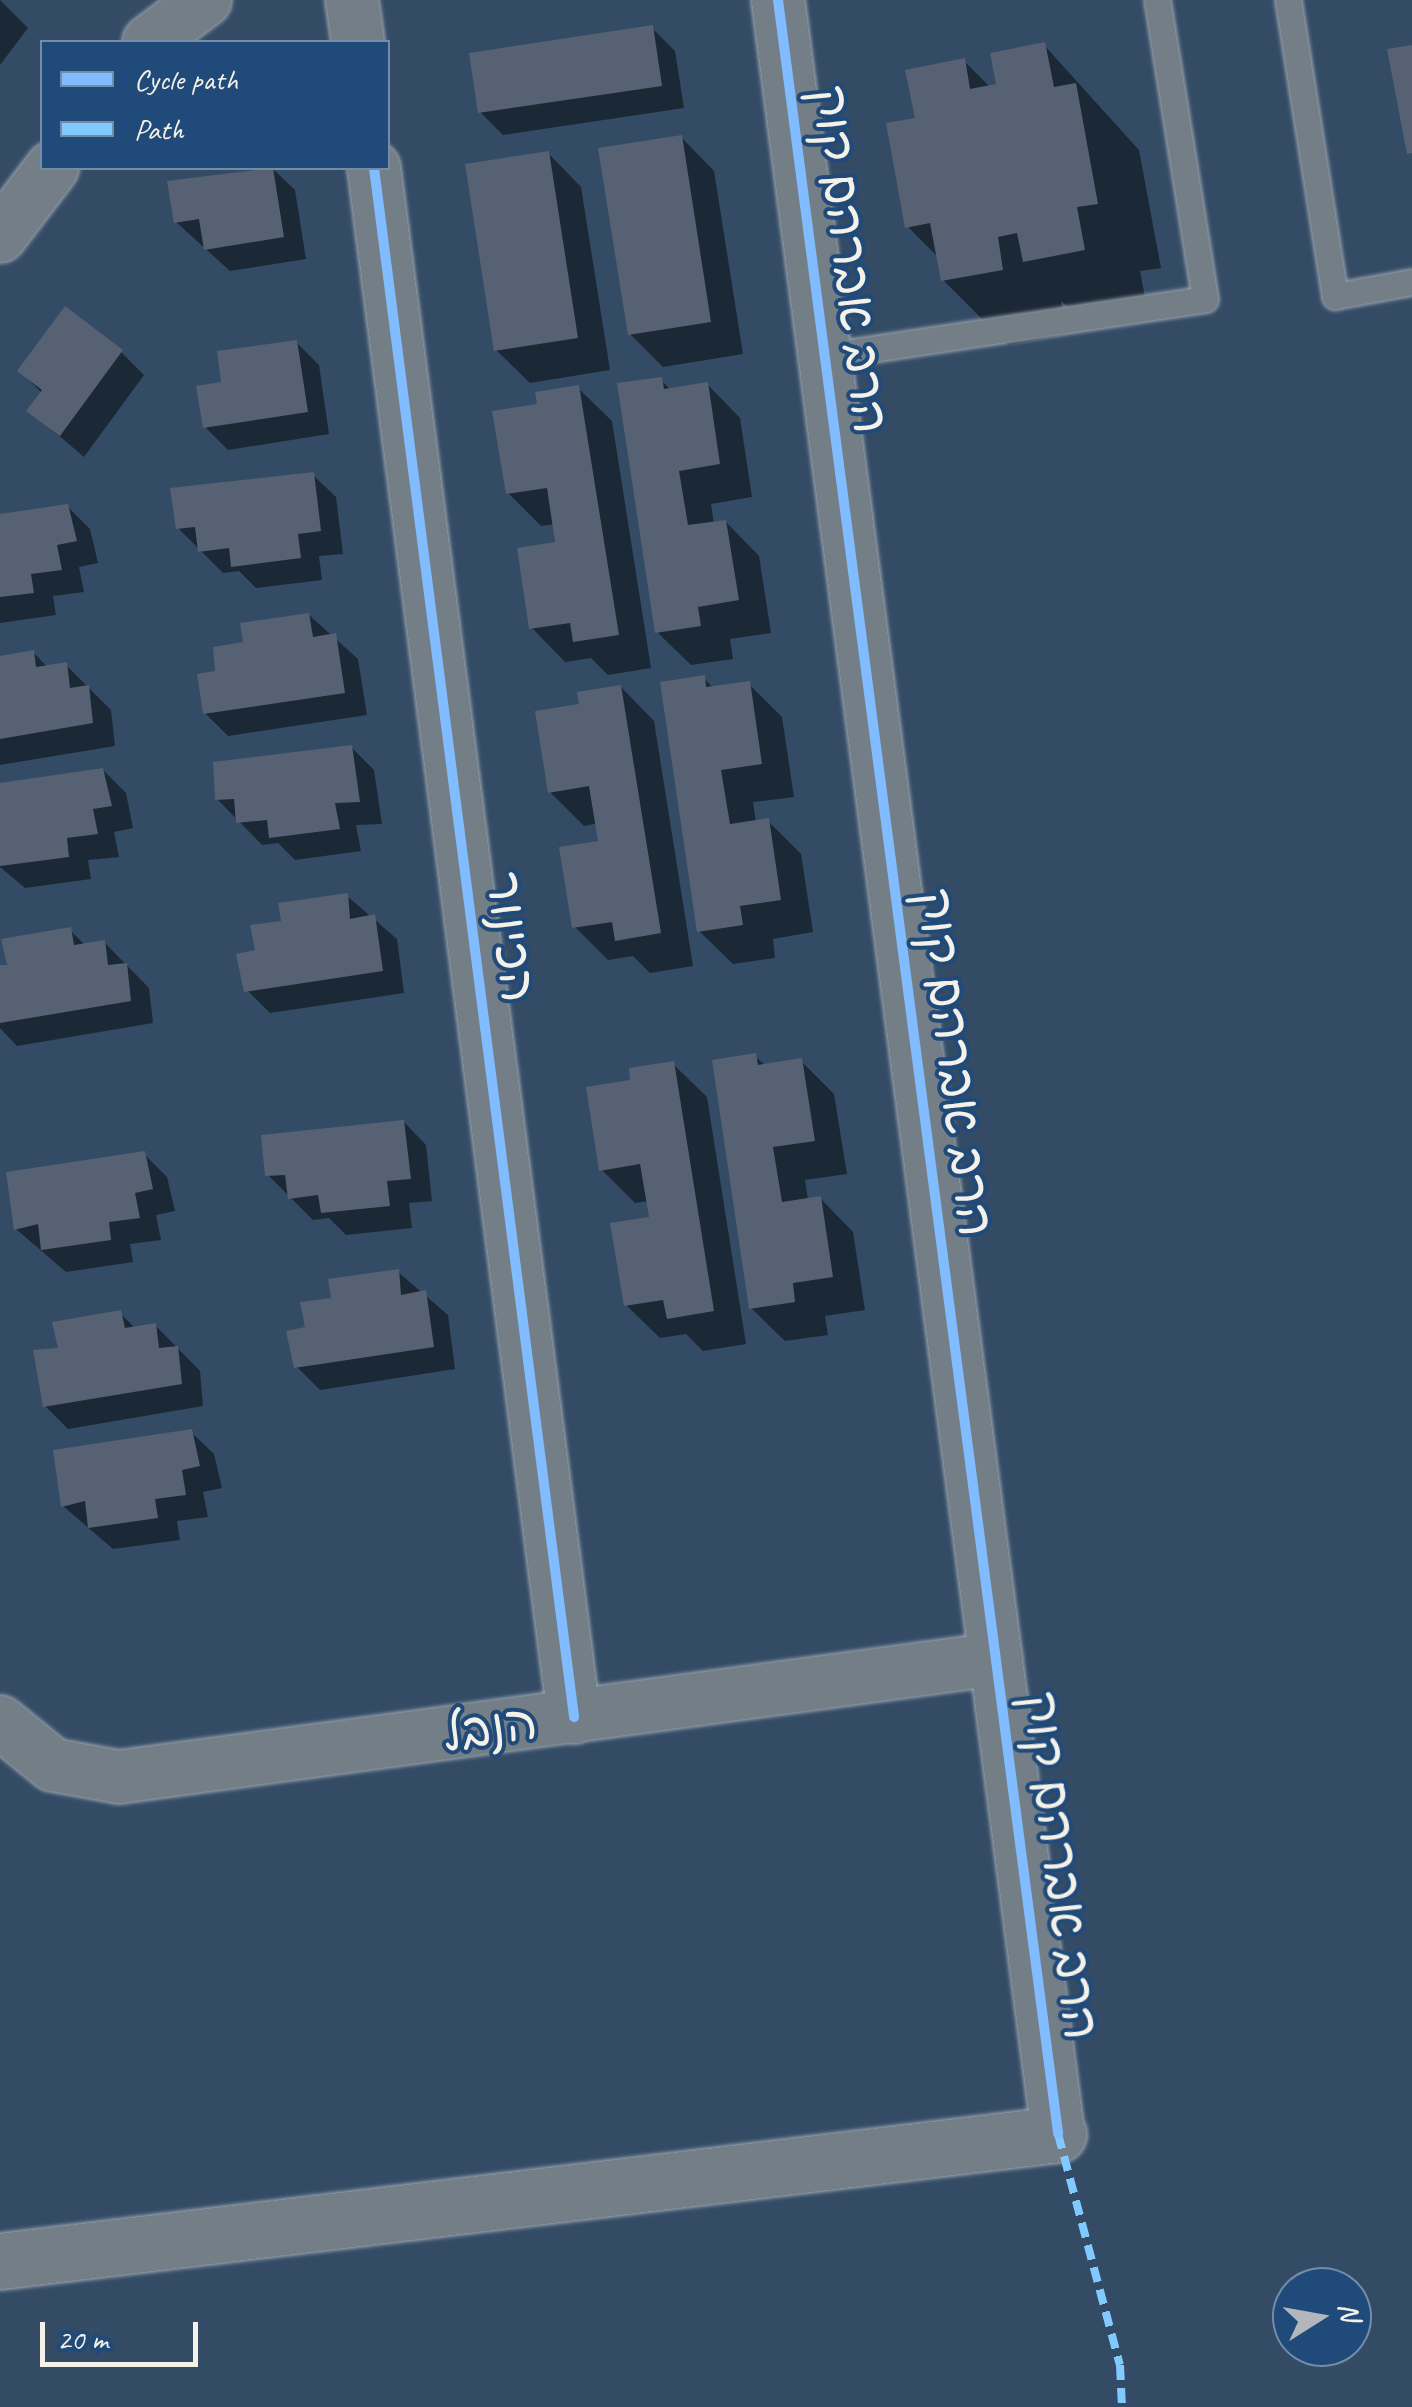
<!DOCTYPE html>
<html>
<head>
<meta charset="utf-8">
<style>
  body { margin:0 }
  #map { position:relative; width:1412px; height:2407px; overflow:hidden; background:#344b65; font-family:Caveat,"Playpen Sans Hebrew",sans-serif }
  div>[style] { position:absolute }
  .shadow>* { inset:0; background:#0007 }
  .building>* { inset:0; background:#566273 }
  .roads { filter:drop-shadow(0 0 2px #9ba5af) drop-shadow(0 0 2px #9ba5af) }
  .service>* { height:25px; margin:-12.5px; padding:0 12.5px; transform-origin:12.5px; border-radius:12.5px; background:#737e87 }
  .minor>* { height:52px; margin:-26px; padding:0 26px; transform-origin:26px; border-radius:26px; background:#737e87 }
  .secondary>* { height:55px; margin:-27.5px; padding:0 27.5px; transform-origin:27.5px; border-radius:27.5px; background:#737e87 }
  .quiet>* { height:8px; margin-top:-4px; transform-origin:0; background:repeating-linear-gradient(90deg,#80caff 0 15px,transparent 0 23px) }
  .cycleway>* { height:10px; margin:-5px; padding:0 5px; transform-origin:5px; border-radius:5px; background:#80bcff }
  span { translate:-50% -50%; white-space:nowrap; text-align:center; line-height:1.15; -webkit-text-stroke:8px #1f4a7a; paint-order:stroke }
  .street-label { font-size:50px; color:#f4f1e8 }
  .legend { position:absolute; left:40px; top:40px; width:350px; height:130px; box-sizing:border-box; background:#1f4a7a; border:2px solid #748da6; margin:0; padding:12px 18px; list-style:none; font-size:30px; color:#f4f1e8 }
  .legend li { display:flex; align-items:center; gap:20px; height:50px }
  .legend b { width:50px; border:2px solid #748da6 }
  .north { position:absolute; left:1272px; top:2267px; width:100px; height:100px; box-sizing:border-box; background:#1f4a7a; border:2px solid #748da6; border-radius:50%; rotate:79deg; font-size:28px; font-weight:700; line-height:40px; text-align:center; color:#f4f1e8 }
  .north::after { content:''; display:block; margin:auto; width:35px; height:45px; background:#b1b7ba; clip-path:polygon(50% 0,100% 100%,50% 72%,0 100%) }
  .scale { position:absolute; left:40px; top:2322px; width:158px; height:45px; box-sizing:border-box; border:5px solid #f4f1e8; border-top:0; padding-left:12px; font-size:30px; line-height:35px; white-space:nowrap; color:#f4f1e8; -webkit-text-stroke:8px #1f4a7a; paint-order:stroke }
</style>
</head>
<body>
<div id="map">
  <div class="shadow">
    <div style="clip-path:polygon(0 0,28px 28px,0 65px)"></div>
    <div style="clip-path:polygon(652px 28px,675px 51px,684px 108px,503px 135px,480px 112px)"></div>
    <div style="clip-path:polygon(1044px 45px,1139px 150px,1161px 268px,1140px 271px,1148px 314px,1090px 325px,1061px 301px,1066px 334px,1008px 345px,943px 280px,939px 258px,907px 226px,917px 120px,964px 61px,991px 88px,999px 86px)"></div>
    <div style="clip-path:polygon(681px 137px,714px 171px,743px 354px,663px 367px,630px 334px)"></div>
    <div style="clip-path:polygon(548px 153px,581px 187px,610px 370px,530px 383px,496px 350px)"></div>
    <div style="clip-path:polygon(272px 168px,295px 190px,306px 259px,230px 271px,176px 222px,170px 183px)"></div>
    <div style="clip-path:polygon(296px 342px,319px 365px,329px 434px,228px 450px,205px 427px,224px 384px)"></div>
    <div style="clip-path:polygon(121px 352px,144px 375px,84px 457px,29px 410px,42px 393px,20px 371px)"></div>
    <div style="clip-path:polygon(661px 380px,671px 390px,707px 384px,740px 418px,752px 497px,711px 504px,714px 524px,726px 522px,759px 556px,771px 633px,730px 639px,733px 659px,691px 665px,657px 632px)"></div>
    <div style="clip-path:polygon(578px 388px,612px 421px,651px 668px,608px 675px,591px 658px,565px 662px,532px 628px,558px 544px,555px 524px,541px 526px,508px 493px,540px 406px)"></div>
    <div style="clip-path:polygon(313px 475px,336px 497px,343px 554px,319px 556px,322px 580px,256px 588px,239px 571px,223px 573px,178px 528px)"></div>
    <div style="clip-path:polygon(67px 506px,90px 529px,98px 563px,79px 567px,84px 592px,53px 596px,56px 615px,0 623px,0 516px)"></div>
    <div style="clip-path:polygon(309px 615px,358px 659px,367px 715px,228px 736px,205px 713px,218px 673px,245px 644px)"></div>
    <div style="clip-path:polygon(33px 652px,48px 668px,66px 665px,111px 710px,115px 746px,0 765px,0 658px)"></div>
    <div style="clip-path:polygon(704px 678px,714px 689px,749px 684px,782px 717px,794px 797px,753px 802px,756px 823px,768px 821px,801px 854px,813px 932px,773px 939px,775px 958px,733px 964px,699px 931px)"></div>
    <div style="clip-path:polygon(621px 687px,654px 721px,693px 966px,650px 973px,633px 956px,608px 960px,575px 927px,601px 843px,598px 823px,584px 826px,550px 792px,582px 706px)"></div>
    <div style="clip-path:polygon(351px 747px,374px 770px,382px 824px,356px 825px,361px 851px,295px 860px,278px 843px,262px 845px,217px 799px)"></div>
    <div style="clip-path:polygon(103px 770px,126px 793px,133px 828px,114px 832px,119px 857px,88px 860px,91px 879px,25px 888px,0 867px,0 786px)"></div>
    <div style="clip-path:polygon(347px 896px,397px 939px,404px 993px,270px 1013px,247px 990px,258px 952px)"></div>
    <div style="clip-path:polygon(70px 930px,85px 945px,104px 942px,149px 988px,153px 1023px,17px 1046px,0 1028px,0 968px)"></div>
    <div style="clip-path:polygon(755px 1056px,766px 1066px,801px 1061px,834px 1094px,847px 1174px,805px 1180px,808px 1200px,820px 1198px,853px 1232px,865px 1310px,825px 1316px,828px 1335px,785px 1341px,751px 1308px)"></div>
    <div style="clip-path:polygon(673px 1064px,707px 1097px,746px 1344px,703px 1351px,686px 1334px,660px 1338px,626px 1305px,652px 1220px,649px 1201px,635px 1203px,602px 1170px,633px 1082px)"></div>
    <div style="clip-path:polygon(404px 1122px,426px 1145px,432px 1201px,409px 1203px,412px 1228px,346px 1235px,329px 1218px,313px 1220px,268px 1175px)"></div>
    <div style="clip-path:polygon(144px 1154px,167px 1177px,175px 1211px,156px 1215px,161px 1240px,130px 1244px,133px 1262px,66px 1272px,16px 1229px)"></div>
    <div style="clip-path:polygon(398px 1272px,448px 1315px,455px 1369px,320px 1390px,297px 1367px,308px 1329px)"></div>
    <div style="clip-path:polygon(120px 1313px,136px 1329px,155px 1325px,200px 1371px,203px 1406px,68px 1429px,45px 1406px,61px 1350px)"></div>
    <div style="clip-path:polygon(191px 1432px,214px 1454px,222px 1488px,203px 1492px,208px 1517px,177px 1521px,180px 1540px,113px 1549px,63px 1506px)"></div>
  </div>
  <div class="building">
    <div style="clip-path:polygon(653px 25px,662px 86px,478px 113px,469px 53px)"></div>
    <div style="clip-path:polygon(1045px 42px,1054px 87px,1076px 83px,1098px 204px,1077px 207px,1085px 250px,1023px 262px,1017px 233px,998px 237px,1003px 270px,941px 281px,930px 223px,905px 228px,886px 123px,915px 118px,905px 70px,965px 58px,970px 89px,996px 84px,990px 53px)"></div>
    <div style="clip-path:polygon(1412px 45px,1412px 153px,1407px 154px,1387px 49px)"></div>
    <div style="clip-path:polygon(682px 135px,711px 322px,628px 335px,598px 148px)"></div>
    <div style="clip-path:polygon(549px 151px,578px 338px,494px 351px,465px 164px)"></div>
    <div style="clip-path:polygon(273px 168px,284px 237px,204px 250px,199px 219px,174px 223px,167px 181px)"></div>
    <div style="clip-path:polygon(65px 306px,123px 350px,60px 436px,26px 411px,42px 390px,17px 371px)"></div>
    <div style="clip-path:polygon(297px 340px,308px 412px,203px 428px,196px 386px,221px 382px,217px 351px)"></div>
    <div style="clip-path:polygon(662px 377px,664px 389px,708px 382px,720px 464px,679px 471px,688px 525px,726px 520px,739px 600px,698px 607px,701px 626px,655px 633px,617px 383px)"></div>
    <div style="clip-path:polygon(579px 385px,619px 635px,573px 642px,570px 623px,529px 629px,517px 548px,555px 542px,547px 488px,506px 494px,492px 411px,537px 404px,535px 392px)"></div>
    <div style="clip-path:polygon(314px 472px,321px 531px,298px 534px,301px 558px,231px 567px,229px 548px,198px 552px,195px 527px,176px 529px,170px 488px)"></div>
    <div style="clip-path:polygon(68px 504px,77px 541px,57px 545px,62px 570px,31px 574px,34px 593px,0 597px,0 514px)"></div>
    <div style="clip-path:polygon(309px 613px,313px 637px,336px 633px,345px 693px,203px 714px,197px 674px,215px 671px,213px 647px,243px 642px,240px 623px)"></div>
    <div style="clip-path:polygon(34px 650px,36px 667px,67px 662px,70px 688px,89px 685px,93px 723px,0 739px,0 656px)"></div>
    <div style="clip-path:polygon(705px 675px,706px 687px,750px 681px,762px 764px,721px 770px,730px 824px,769px 818px,781px 900px,740px 906px,743px 925px,697px 932px,660px 682px)"></div>
    <div style="clip-path:polygon(621px 685px,661px 933px,615px 941px,612px 922px,572px 928px,559px 847px,598px 841px,589px 786px,548px 793px,535px 711px,579px 704px,577px 692px)"></div>
    <div style="clip-path:polygon(352px 745px,360px 802px,335px 803px,340px 829px,269px 838px,267px 820px,236px 823px,234px 799px,215px 800px,213px 762px)"></div>
    <div style="clip-path:polygon(103px 768px,112px 806px,93px 809px,98px 834px,67px 838px,69px 857px,0 866px,0 783px)"></div>
    <div style="clip-path:polygon(348px 893px,350px 919px,375px 914px,383px 971px,244px 992px,236px 954px,255px 950px,250px 925px,281px 921px,278px 903px)"></div>
    <div style="clip-path:polygon(71px 927px,74px 945px,105px 940px,108px 965px,127px 963px,131px 1001px,0 1023px,0 965px,7px 965px,1px 939px)"></div>
    <div style="clip-path:polygon(756px 1053px,758px 1065px,802px 1058px,815px 1141px,773px 1147px,782px 1202px,821px 1196px,833px 1277px,793px 1283px,795px 1302px,749px 1309px,712px 1060px)"></div>
    <div style="clip-path:polygon(674px 1061px,714px 1311px,667px 1319px,663px 1300px,624px 1306px,610px 1223px,649px 1217px,640px 1164px,599px 1171px,586px 1087px,630px 1080px,629px 1068px)"></div>
    <div style="clip-path:polygon(404px 1120px,411px 1179px,387px 1181px,390px 1206px,321px 1213px,318px 1195px,288px 1199px,285px 1175px,265px 1176px,261px 1135px)"></div>
    <div style="clip-path:polygon(145px 1151px,153px 1189px,135px 1193px,140px 1218px,109px 1222px,111px 1240px,41px 1250px,38px 1224px,14px 1230px,6px 1172px)"></div>
    <div style="clip-path:polygon(399px 1269px,401px 1295px,426px 1290px,434px 1347px,294px 1368px,286px 1331px,305px 1327px,300px 1302px,331px 1298px,328px 1279px)"></div>
    <div style="clip-path:polygon(121px 1310px,125px 1328px,156px 1323px,159px 1348px,178px 1346px,182px 1384px,43px 1407px,33px 1350px,58px 1348px,52px 1322px)"></div>
    <div style="clip-path:polygon(192px 1429px,200px 1466px,182px 1470px,186px 1495px,155px 1499px,158px 1518px,88px 1528px,85px 1501px,61px 1507px,53px 1450px)"></div>
  </div>
  <div class="roads">
    <div class="service">
      <div style="left:1288px;top:0;width:300px;rotate:81deg"></div>
      <div style="left:1335px;top:296px;width:78px;rotate:-10.3deg"></div>
      <div style="left:825px;top:356px;width:384px;rotate:-8.5deg"></div>
      <div style="left:1205px;top:299px;width:303px;rotate:-99.1deg"></div>
    </div>
    <div class="minor">
      <div style="left:352px;top:0;width:42px;rotate:81.9deg"></div>
      <div style="left:778px;top:0;width:2152px;rotate:82.52deg"></div>
      <div style="left:149px;top:42px;width:70px;rotate:-36.9deg"></div>
      <div style="left:374px;top:168px;width:1562px;rotate:82.64deg"></div>
      <div style="left:0;top:236px;width:86px;rotate:-52.6deg"></div>
      <div style="left:0;top:1722px;width:68px;rotate:39.1deg"></div>
      <div style="left:53px;top:1765px;width:67px;rotate:10.3deg"></div>
      <div style="left:119px;top:1777px;width:885px;rotate:-7.66deg"></div>
    </div>
    <div class="secondary">
      <div style="left:0;top:2261px;width:1066px;rotate:-6.84deg"></div>
    </div>
  </div>
  <div class="quiet">
    <div style="left:1058px;top:2134px;width:239px;rotate:75deg"></div>
    <div style="left:1120px;top:2365px;width:42px;rotate:87.3deg"></div>
  </div>
  <div class="cycleway">
    <div style="left:778px;top:0;width:2152px;rotate:82.52deg"></div>
    <div style="left:374px;top:168px;width:1562px;rotate:82.64deg"></div>
  </div>
  <div class="street-label">
    <span style="left:850px;top:259px;rotate:83deg">הרב אברהם קוק</span>
    <span style="left:511px;top:937px;rotate:83deg">הכינור</span>
    <span style="left:955px;top:1062px;rotate:83deg">הרב אברהם קוק</span>
    <span style="left:490px;top:1728px;rotate:-8deg">הנבל</span>
    <span style="left:1061px;top:1865px;rotate:83deg">הרב אברהם קוק</span>
  </div>
  <ul class="legend">
  <li><b style="height:12px;background:#80bcff"></b>Cycle path</li>
  <li><b style="height:12px;background:#80caff"></b>Path</li>
  </ul>
  <div class="north">N</div>
  <div class="scale">20 m</div>
</div>
</body>
</html>
